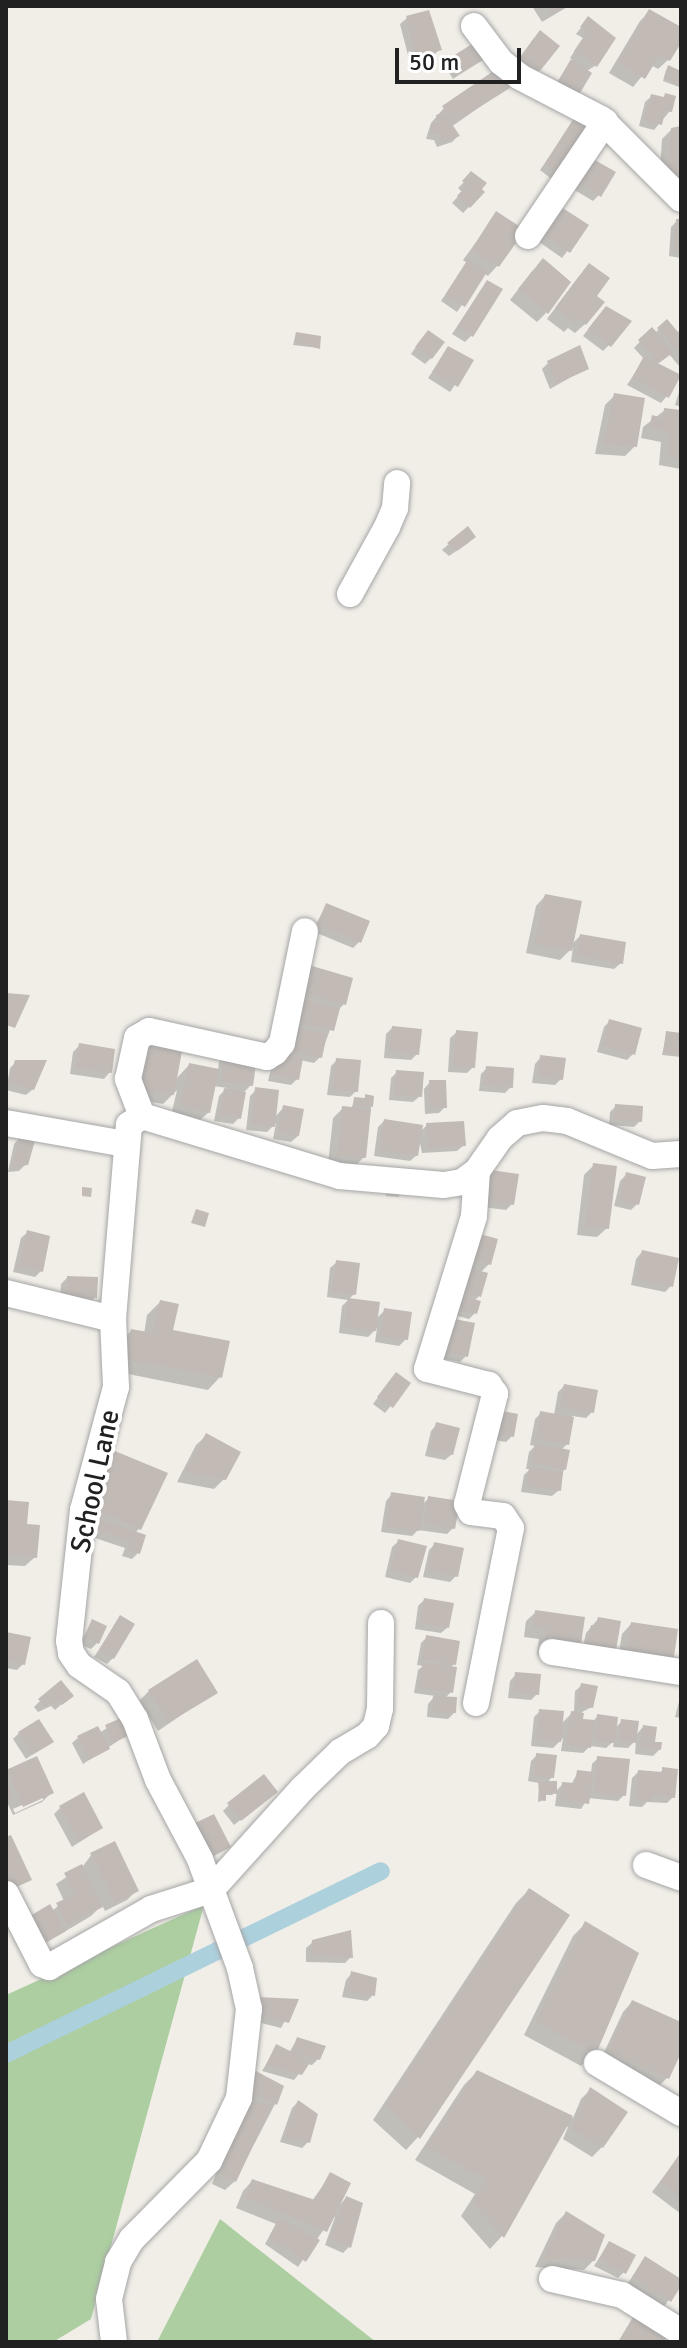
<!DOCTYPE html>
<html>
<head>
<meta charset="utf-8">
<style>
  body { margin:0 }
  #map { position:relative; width:687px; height:2348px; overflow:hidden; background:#f1eee8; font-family:Signika,sans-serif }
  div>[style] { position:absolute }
  .forest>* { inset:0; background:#accea0 }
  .shadow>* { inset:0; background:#0003 }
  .canal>* { height:18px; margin:-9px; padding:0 9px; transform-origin:9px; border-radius:9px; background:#acd0dc }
  .building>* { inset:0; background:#c1bab5 }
  .roads { filter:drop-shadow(0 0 2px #a5a5a5) drop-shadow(0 0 2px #a5a5a5) }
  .minor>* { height:26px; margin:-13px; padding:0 13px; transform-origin:13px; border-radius:13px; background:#fff }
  span { translate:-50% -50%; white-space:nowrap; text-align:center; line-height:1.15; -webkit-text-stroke:8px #fff; paint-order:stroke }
  .street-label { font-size:28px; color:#212121 }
  .frame { position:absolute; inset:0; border:8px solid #212121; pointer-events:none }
  .scale { position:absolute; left:395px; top:48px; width:126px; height:36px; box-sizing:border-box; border:4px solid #212121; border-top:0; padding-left:10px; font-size:24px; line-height:28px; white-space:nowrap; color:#212121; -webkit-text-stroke:6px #fff; paint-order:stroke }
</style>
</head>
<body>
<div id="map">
  <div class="forest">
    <div style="clip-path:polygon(204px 1905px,91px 2319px,53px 2342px,6px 2342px,6px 1995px)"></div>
    <div style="clip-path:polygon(220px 2219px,376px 2342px,157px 2342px)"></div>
  </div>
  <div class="shadow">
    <div style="clip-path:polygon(532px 6px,569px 6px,542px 22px)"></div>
    <div style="clip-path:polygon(649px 12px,681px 29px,681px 39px,668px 60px,658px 69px,651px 65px,633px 87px,609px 73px,640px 21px)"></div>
    <div style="clip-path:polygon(407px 18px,440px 49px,434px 55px,410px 63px,400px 24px)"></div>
    <div style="clip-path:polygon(588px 19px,595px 66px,550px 93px,573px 60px,570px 58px,583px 38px,576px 34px)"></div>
    <div style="clip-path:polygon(534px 38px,539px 70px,533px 76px,516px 64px)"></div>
    <div style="clip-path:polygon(488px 56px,453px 79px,445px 66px,451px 60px)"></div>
    <div style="clip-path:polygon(666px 70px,681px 74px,679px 87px,663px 81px)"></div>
    <div style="clip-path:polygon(507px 88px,451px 127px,458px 136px,452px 142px,437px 147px,434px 140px,426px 139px,431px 123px,444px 108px)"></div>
    <div style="clip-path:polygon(652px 96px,670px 111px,654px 130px,639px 126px,645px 102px)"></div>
    <div style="clip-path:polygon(575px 120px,554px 181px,540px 170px)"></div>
    <div style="clip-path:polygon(681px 128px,681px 190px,659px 182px,662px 139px,671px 130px)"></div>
    <div style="clip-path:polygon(594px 161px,599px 195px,593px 201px,573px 189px)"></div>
    <div style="clip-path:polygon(472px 174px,483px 192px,463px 213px,452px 203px,462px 192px,458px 188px)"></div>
    <div style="clip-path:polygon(558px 207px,586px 226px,562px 258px,535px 239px)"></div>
    <div style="clip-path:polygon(497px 214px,522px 231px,497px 266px,488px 276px,484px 273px,457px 312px,441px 301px,467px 263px,463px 260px)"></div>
    <div style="clip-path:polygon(677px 221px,681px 221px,681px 258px,669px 256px,671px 227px)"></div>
    <div style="clip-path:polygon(533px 270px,546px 313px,537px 322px,510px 300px)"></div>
    <div style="clip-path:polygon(580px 275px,594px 296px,585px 324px,575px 333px,568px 328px,564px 332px,547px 319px)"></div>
    <div style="clip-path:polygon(487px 282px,471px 336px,465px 342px,452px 334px)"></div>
    <div style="clip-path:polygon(600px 314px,609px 345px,603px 351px,583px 336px)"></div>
    <div style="clip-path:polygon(666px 322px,678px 334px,681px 332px,681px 364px,679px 366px,669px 354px,657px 364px,667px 396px,661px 403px,627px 385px,644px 359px,634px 348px,652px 329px,655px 333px)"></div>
    <div style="clip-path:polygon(296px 334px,319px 348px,293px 345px)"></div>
    <div style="clip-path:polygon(422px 338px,431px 358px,425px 364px,411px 354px)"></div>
    <div style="clip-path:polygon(449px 348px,471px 361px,450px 392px,428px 378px)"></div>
    <div style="clip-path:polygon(548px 363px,587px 368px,550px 389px,542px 369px)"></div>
    <div style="clip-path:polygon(681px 386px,681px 407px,675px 405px)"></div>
    <div style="clip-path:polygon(614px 396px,635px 446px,625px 456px,595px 454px,605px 405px)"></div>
    <div style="clip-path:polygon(665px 410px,681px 412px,681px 469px,659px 465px,661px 442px,641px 438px,643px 427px)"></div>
    <div style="clip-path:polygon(467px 528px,474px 537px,468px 543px,449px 556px,442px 550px)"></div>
    <div style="clip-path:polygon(545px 896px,571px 945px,580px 936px,621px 963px,614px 969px,571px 962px,573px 947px,560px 960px,526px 953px,536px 906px)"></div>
    <div style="clip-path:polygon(326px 906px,360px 941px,353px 948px,312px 931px)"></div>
    <div style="clip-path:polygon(293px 975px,344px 1004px,337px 1011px,320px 1057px,314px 1063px,300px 1060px,297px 1079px,291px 1085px,268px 1081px)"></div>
    <div style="clip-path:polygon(610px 1021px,633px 1054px,627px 1060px,597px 1052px,604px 1027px)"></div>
    <div style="clip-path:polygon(392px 1028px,417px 1054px,411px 1060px,384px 1058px,386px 1034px)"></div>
    <div style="clip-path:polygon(457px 1032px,473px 1067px,467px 1073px,448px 1072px,450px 1038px)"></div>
    <div style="clip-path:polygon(667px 1033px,681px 1035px,681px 1057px,662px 1055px)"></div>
    <div style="clip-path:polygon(79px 1046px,110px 1072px,104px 1079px,70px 1074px,73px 1052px)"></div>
    <div style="clip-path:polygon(226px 1055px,251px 1085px,242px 1094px,239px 1118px,233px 1124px,214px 1121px,219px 1096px,227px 1088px,214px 1086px,209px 1112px,199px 1121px,171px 1116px,177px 1090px,163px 1104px,132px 1099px,139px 1057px,175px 1080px,189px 1065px,218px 1071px,219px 1062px)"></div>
    <div style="clip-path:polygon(541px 1057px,561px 1079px,555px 1085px,532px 1083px,535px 1064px)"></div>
    <div style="clip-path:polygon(337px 1060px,356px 1091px,350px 1097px,327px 1095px,331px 1066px)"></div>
    <div style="clip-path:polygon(16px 1062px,33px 1089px,26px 1095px,6px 1090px,10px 1068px)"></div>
    <div style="clip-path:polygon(487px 1068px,511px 1087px,505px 1093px,479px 1091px,481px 1074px)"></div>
    <div style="clip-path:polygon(397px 1072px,420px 1096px,413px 1102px,389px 1100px,391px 1078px)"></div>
    <div style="clip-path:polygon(430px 1082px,445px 1107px,439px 1113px,425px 1114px,424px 1089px)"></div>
    <div style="clip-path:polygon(256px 1090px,275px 1117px,284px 1107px,298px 1136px,291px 1142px,273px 1139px,276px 1123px,267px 1132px,246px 1130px,250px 1096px)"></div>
    <div style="clip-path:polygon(355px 1099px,371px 1107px,364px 1157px,354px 1167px,328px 1164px,333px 1118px,343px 1108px,351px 1109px)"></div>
    <div style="clip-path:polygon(616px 1106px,640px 1121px,634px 1127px,609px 1125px,610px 1112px)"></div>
    <div style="clip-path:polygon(384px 1121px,420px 1132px,427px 1125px,464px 1145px,457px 1151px,422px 1153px,419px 1138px,417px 1155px,410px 1161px,374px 1156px,378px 1127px)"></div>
    <div style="clip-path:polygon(20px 1137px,26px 1164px,19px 1171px,8px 1172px,14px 1144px)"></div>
    <div style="clip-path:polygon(594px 1165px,607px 1228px,597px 1237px,577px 1235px,584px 1175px)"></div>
    <div style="clip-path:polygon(484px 1171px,512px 1204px,506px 1210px,474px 1206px)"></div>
    <div style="clip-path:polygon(626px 1175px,637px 1204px,631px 1210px,614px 1206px,620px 1181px)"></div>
    <div style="clip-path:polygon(387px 1189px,401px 1189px,399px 1197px,386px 1196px)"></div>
    <div style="clip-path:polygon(28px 1232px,41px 1271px,35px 1277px,13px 1272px,21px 1238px)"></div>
    <div style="clip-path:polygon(468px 1240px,489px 1264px,480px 1273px,479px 1296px,474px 1301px,475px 1313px,469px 1319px,450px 1314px)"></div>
    <div style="clip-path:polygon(642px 1252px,671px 1286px,665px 1292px,631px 1285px,636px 1259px)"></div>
    <div style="clip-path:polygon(337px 1262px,357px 1264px,354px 1294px,348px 1300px,378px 1304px,376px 1319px,385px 1310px,410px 1314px,406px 1339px,399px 1346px,375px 1342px,377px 1328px,368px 1337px,339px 1333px,342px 1306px,348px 1300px,327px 1297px,330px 1268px)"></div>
    <div style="clip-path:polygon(67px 1278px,95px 1297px,89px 1304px,60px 1302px,61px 1284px)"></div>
    <div style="clip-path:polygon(160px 1302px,171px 1331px,220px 1377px,208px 1390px,113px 1371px,118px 1344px,131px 1331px,144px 1334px,147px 1315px)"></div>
    <div style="clip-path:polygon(438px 1325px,466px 1356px,460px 1362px,432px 1356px)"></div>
    <div style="clip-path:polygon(390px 1381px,408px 1384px,385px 1413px,373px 1404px)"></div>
    <div style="clip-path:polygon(564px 1386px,592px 1412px,586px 1418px,572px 1416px,567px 1444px,561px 1450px,564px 1469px,559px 1490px,552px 1496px,521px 1492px,524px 1475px,530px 1469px,526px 1469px,529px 1452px,535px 1446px,530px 1445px,535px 1419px,541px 1413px,554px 1415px,558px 1392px)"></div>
    <div style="clip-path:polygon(482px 1417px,512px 1436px,506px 1442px,477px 1437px)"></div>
    <div style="clip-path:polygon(437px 1424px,452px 1454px,445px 1460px,425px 1456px,431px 1431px)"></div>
    <div style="clip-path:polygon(206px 1436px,224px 1479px,214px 1489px,177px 1482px,196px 1445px)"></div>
    <div style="clip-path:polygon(101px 1461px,139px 1529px,135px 1533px,138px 1553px,132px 1559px,122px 1556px,125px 1548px,86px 1535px)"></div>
    <div style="clip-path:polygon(392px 1494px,421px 1506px,429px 1498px,453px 1528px,447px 1534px,418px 1530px,412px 1536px,381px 1532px,386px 1501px)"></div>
    <div style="clip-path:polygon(6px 1502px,35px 1557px,25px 1566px,6px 1565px)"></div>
    <div style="clip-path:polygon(399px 1541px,416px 1577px,410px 1583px,385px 1577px,392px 1547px)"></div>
    <div style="clip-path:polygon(435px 1544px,456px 1576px,450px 1582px,423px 1577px,429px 1550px)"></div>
    <div style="clip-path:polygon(424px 1600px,448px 1627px,441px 1633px,415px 1629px,418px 1606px)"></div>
    <div style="clip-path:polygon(536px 1612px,568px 1660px,537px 1655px,539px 1639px,524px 1637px,526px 1621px)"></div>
    <div style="clip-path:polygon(120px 1617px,113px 1658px,107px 1664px,94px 1657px)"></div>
    <div style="clip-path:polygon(598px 1619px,614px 1649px,582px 1651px,586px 1633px)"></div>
    <div style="clip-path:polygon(93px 1621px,97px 1643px,91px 1649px,79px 1644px)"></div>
    <div style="clip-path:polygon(631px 1624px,671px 1662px,617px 1665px,622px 1634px)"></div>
    <div style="clip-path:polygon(6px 1634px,23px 1664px,17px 1670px,6px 1668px)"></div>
    <div style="clip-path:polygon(427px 1637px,454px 1664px,450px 1668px,451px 1692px,444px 1699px,454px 1713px,448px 1719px,427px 1717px,428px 1704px,435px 1696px,414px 1693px,418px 1670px,423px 1666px,417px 1665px,421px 1643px)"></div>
    <div style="clip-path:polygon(516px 1674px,537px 1694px,531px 1700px,508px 1698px,510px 1681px)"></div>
    <div style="clip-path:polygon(582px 1685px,592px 1707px,582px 1712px,581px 1721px,592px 1722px,598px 1716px,615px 1728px,622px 1721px,635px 1736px,643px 1727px,659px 1750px,653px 1756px,635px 1754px,636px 1740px,628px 1748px,613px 1747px,614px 1741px,606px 1748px,590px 1746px,583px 1753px,561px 1751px,563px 1738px,553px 1748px,531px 1746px,534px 1717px,540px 1711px,561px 1724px,574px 1711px,575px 1691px)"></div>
    <div style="clip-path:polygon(149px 1691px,215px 1692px,158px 1731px,139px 1701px)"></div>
    <div style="clip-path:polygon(681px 1694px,681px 1718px,675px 1717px)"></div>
    <div style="clip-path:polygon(71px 1696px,55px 1710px,51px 1706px,38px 1712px,34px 1707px,40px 1701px)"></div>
    <div style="clip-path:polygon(120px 1720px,127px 1735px,83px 1764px,72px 1743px,79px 1737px,99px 1733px)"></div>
    <div style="clip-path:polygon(19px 1733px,51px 1742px,26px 1759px,13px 1739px)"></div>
    <div style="clip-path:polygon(537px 1755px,552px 1777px,547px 1783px,555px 1792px,563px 1784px,571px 1785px,578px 1772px,591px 1773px,592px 1764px,598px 1758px,624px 1795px,618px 1801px,588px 1798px,581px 1809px,555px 1806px,557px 1791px,552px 1795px,544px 1795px,544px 1800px,538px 1802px,539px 1783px,528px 1781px,531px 1761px)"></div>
    <div style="clip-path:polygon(663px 1769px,673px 1797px,667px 1803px,647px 1802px,642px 1807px,629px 1806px,632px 1778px,638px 1772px,659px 1774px)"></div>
    <div style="clip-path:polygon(evenodd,7px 1772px,51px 1793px,42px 1802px,13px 1815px,6px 1800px,7px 1772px,43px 1796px,43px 1800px,15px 1813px,13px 1809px,43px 1796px)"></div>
    <div style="clip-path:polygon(269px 1797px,234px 1825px,223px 1811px,229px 1805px)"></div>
    <div style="clip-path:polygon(60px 1808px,101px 1828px,72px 1847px,54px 1814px)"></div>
    <div style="clip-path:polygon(92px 1854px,137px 1890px,127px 1900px,105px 1911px,102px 1905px,91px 1916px,34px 1950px,52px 1911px,64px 1901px,56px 1884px,83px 1866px)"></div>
    <div style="clip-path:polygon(529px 1890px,567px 1916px,418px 2137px,406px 2150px,373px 2120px,516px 1903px)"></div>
    <div style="clip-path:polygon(586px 1923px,594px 2053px,581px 2066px,524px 2035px,573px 1936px)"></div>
    <div style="clip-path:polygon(313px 1942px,351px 1957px,345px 1963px,306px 1962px,306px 1948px)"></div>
    <div style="clip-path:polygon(352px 1973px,373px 1995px,367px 2001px,342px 1997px,346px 1980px)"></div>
    <div style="clip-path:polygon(296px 2001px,281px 2028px,249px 2020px)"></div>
    <div style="clip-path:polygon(632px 2002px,681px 2025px,681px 2048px,667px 2078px,658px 2087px,600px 2061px,623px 2012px)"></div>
    <div style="clip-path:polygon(297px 2039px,318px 2059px,312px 2065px,307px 2064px,294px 2080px,262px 2071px,276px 2047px,289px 2053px)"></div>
    <div style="clip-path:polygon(477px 2072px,573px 2118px,581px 2099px,591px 2089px,602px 2147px,592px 2157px,563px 2139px,568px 2127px,566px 2126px,502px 2236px,490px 2249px,461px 2216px,475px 2194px,415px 2160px,464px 2085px)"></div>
    <div style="clip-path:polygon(251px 2080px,275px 2104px,235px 2181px,225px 2190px,212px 2184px,239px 2114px,251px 2102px,241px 2097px)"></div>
    <div style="clip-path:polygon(298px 2102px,308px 2142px,302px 2148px,280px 2142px,292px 2108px)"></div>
    <div style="clip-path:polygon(681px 2154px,681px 2214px,652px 2192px)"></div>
    <div style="clip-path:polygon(331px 2174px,338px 2207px,346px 2198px,349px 2247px,343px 2253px,325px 2245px,335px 2217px,333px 2216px,298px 2267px,265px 2244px,276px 2224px,236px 2208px,243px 2191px,252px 2181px,312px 2201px)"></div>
    <div style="clip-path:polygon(566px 2213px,594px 2260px,584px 2270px,535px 2267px,556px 2223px)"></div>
    <div style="clip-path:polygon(609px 2243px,624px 2272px,618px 2278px,594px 2266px)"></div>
    <div style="clip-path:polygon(645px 2259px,681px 2281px,664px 2307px,627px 2284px)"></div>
  </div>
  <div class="canal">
    <div style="left:6px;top:2054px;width:417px;rotate:-26deg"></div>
  </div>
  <div class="building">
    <div style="clip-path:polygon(547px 6px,566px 6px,552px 14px)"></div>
    <div style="clip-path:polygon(649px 9px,681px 27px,681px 43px,670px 61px,659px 56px,645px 79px,617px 63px)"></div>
    <div style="clip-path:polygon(429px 10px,442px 50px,416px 58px,406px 16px)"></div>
    <div style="clip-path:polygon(588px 16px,616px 38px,597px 67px,574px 51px,587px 32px,580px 27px)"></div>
    <div style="clip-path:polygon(540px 30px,560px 46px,540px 71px,520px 57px)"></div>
    <div style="clip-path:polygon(478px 40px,490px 56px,460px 74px,450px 58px)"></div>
    <div style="clip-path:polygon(571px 59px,592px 73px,577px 98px,555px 86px)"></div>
    <div style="clip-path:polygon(668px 65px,681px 71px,681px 85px,664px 78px)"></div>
    <div style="clip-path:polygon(495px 70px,510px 88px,454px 123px,442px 106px)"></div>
    <div style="clip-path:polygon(665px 93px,676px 96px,672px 112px,665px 111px,662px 125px,644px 120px,651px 94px,664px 97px)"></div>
    <div style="clip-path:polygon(444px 112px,460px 136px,443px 142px,440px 134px,432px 134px,431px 124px,438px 123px,436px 115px)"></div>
    <div style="clip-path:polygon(574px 118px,592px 129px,561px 176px,545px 163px)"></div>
    <div style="clip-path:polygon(681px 126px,681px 177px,668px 172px,671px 128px)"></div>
    <div style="clip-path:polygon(593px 159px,616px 172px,601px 197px,578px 182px)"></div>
    <div style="clip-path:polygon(471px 171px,487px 183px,482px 189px,485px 192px,470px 208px,457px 196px,467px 185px,462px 181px)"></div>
    <div style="clip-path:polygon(558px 205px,589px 225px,570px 253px,539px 232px)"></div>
    <div style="clip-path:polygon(496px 211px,525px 230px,499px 267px,471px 250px)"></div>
    <div style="clip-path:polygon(676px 219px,681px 219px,681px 252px,674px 251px)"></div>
    <div style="clip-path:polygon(543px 258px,571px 282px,548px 314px,518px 289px)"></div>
    <div style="clip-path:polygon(468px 259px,487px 272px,465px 307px,445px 295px)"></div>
    <div style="clip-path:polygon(589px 263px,610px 278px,597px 296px,605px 302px,586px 325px,578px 319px,575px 324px,555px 308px)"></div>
    <div style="clip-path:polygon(487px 280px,503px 289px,473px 337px,457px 327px)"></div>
    <div style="clip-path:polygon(606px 306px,632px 321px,611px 347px,588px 329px)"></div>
    <div style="clip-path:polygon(667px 319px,678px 332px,681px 329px,681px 354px,657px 328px)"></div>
    <div style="clip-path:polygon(652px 327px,674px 352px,659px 363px,638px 340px)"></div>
    <div style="clip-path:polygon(428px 330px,445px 342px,432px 359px,415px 347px)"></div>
    <div style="clip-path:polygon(296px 332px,321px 336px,320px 349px,294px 342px)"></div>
    <div style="clip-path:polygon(580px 345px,589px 369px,556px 384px,547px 361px)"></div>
    <div style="clip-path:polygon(448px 346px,474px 360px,458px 387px,432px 372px)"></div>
    <div style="clip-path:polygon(644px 356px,681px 375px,669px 398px,632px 378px)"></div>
    <div style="clip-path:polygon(614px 393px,645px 398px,637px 447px,603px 445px)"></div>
    <div style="clip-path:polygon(664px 408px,681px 410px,681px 458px,667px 456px,670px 433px,649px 428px,652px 415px,663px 418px)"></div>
    <div style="clip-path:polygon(468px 526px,476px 537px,457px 551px,447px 543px)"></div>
    <div style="clip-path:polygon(545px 894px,582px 901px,572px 951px,534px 944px)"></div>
    <div style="clip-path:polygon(326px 903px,370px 921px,361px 943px,317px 925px)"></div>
    <div style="clip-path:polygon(580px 934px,626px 942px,623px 964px,576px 956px)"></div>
    <div style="clip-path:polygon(302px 963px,353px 978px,346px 1005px,294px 990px)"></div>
    <div style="clip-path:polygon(6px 993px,30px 995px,15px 1028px,6px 1025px)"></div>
    <div style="clip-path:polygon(297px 998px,340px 1008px,334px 1031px,291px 1021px)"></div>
    <div style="clip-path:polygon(609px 1019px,642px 1028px,635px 1055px,602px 1046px)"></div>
    <div style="clip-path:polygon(392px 1026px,422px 1029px,419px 1055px,389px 1052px)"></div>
    <div style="clip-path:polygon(295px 1027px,327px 1034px,322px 1058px,290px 1051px)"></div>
    <div style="clip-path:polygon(456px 1030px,478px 1032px,475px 1068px,453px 1066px)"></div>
    <div style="clip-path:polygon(666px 1031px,681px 1033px,681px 1055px,663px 1053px)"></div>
    <div style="clip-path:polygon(79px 1043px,115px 1049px,112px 1073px,75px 1068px)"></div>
    <div style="clip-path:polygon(148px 1045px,182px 1051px,174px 1095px,140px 1090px)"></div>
    <div style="clip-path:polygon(225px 1053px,257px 1057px,253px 1086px,221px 1081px)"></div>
    <div style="clip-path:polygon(277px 1053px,303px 1058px,299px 1080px,273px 1075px)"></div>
    <div style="clip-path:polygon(540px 1055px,566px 1058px,563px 1080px,538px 1077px)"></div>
    <div style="clip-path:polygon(336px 1058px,361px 1060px,358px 1092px,333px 1090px)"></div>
    <div style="clip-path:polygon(15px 1060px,47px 1060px,34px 1090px,8px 1083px)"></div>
    <div style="clip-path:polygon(189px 1063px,219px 1069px,210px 1113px,180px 1106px)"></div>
    <div style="clip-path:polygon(486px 1066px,514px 1068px,513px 1088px,484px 1085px)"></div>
    <div style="clip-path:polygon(396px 1070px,424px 1072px,422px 1097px,394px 1095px)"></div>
    <div style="clip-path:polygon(429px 1080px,446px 1080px,447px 1108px,430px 1108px)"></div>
    <div style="clip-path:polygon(255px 1087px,279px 1090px,275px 1127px,251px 1124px)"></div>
    <div style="clip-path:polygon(224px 1088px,246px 1092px,241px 1119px,219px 1115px)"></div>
    <div style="clip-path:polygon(365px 1094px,374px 1096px,373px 1107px,353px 1105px,354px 1097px,365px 1098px)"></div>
    <div style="clip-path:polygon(615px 1104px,643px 1106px,642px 1122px,614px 1120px)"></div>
    <div style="clip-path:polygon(283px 1105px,304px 1109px,299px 1136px,278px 1133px)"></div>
    <div style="clip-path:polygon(342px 1106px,371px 1109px,366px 1158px,337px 1156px)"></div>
    <div style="clip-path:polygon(384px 1119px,423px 1125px,418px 1156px,379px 1150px)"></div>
    <div style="clip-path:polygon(464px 1121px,466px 1146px,428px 1148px,426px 1123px)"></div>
    <div style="clip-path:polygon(37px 1134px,28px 1165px,13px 1167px,19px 1135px)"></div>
    <div style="clip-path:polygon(593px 1163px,617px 1166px,609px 1229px,585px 1226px)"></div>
    <div style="clip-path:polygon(484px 1169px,519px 1174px,514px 1205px,479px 1200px)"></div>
    <div style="clip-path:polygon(626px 1172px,646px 1177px,639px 1205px,619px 1200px)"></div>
    <div style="clip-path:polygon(82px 1187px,92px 1188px,91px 1197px,82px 1196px)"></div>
    <div style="clip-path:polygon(196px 1209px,209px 1213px,205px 1227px,191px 1223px)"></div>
    <div style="clip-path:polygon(27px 1230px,50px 1236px,43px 1272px,18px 1266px)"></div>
    <div style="clip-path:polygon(473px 1232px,498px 1239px,491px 1265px,466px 1258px)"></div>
    <div style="clip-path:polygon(642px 1250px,679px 1258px,673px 1287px,636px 1279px)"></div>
    <div style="clip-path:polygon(336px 1260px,360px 1263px,356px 1295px,332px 1292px)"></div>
    <div style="clip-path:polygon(467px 1267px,488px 1273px,481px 1297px,460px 1291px)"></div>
    <div style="clip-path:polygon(67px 1276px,98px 1277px,97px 1298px,66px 1297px)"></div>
    <div style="clip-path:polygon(459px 1295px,481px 1301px,477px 1314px,455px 1309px)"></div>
    <div style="clip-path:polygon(348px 1298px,380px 1302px,376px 1331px,344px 1327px)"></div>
    <div style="clip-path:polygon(160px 1300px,179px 1304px,173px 1330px,230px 1341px,222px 1378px,125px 1359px,131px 1329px,153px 1333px)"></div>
    <div style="clip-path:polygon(384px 1308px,412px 1312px,408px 1340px,380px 1336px)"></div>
    <div style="clip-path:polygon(444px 1317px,475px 1323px,468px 1357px,437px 1351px)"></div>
    <div style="clip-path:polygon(396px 1372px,411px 1383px,393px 1408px,377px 1397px)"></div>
    <div style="clip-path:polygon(564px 1384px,598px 1390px,594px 1413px,560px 1407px)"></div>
    <div style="clip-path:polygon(487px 1408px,518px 1414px,514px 1437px,482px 1431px)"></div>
    <div style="clip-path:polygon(540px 1411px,574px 1417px,569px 1445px,536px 1439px)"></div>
    <div style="clip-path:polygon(436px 1422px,460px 1428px,453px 1455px,429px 1450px)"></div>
    <div style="clip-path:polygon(206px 1433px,241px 1452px,226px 1480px,185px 1472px)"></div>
    <div style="clip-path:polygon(535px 1443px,570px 1450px,566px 1470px,531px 1463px)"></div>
    <div style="clip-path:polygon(110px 1449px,168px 1473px,141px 1530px,88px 1506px)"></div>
    <div style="clip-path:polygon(529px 1467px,563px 1472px,561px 1491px,527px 1486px)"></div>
    <div style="clip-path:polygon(391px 1492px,425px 1497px,420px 1531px,386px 1527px)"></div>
    <div style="clip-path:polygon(428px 1496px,460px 1501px,455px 1529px,424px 1524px)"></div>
    <div style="clip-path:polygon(6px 1500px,29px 1502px,27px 1524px,40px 1525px,37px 1558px,6px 1555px)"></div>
    <div style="clip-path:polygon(94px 1517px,146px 1535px,140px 1554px,127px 1550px,130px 1541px,91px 1528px)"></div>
    <div style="clip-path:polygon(398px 1539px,427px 1546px,418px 1578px,390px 1571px)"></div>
    <div style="clip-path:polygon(434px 1542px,464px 1548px,458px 1577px,428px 1571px)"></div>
    <div style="clip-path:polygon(424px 1598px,454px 1603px,449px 1628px,420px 1623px)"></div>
    <div style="clip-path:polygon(535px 1610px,585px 1617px,580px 1651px,545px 1646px,547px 1630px,533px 1627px)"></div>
    <div style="clip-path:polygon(120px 1615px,135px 1624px,114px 1659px,99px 1650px)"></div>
    <div style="clip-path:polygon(598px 1617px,621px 1621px,616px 1650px,587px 1645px,591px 1625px,596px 1625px)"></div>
    <div style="clip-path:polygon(92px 1619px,107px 1626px,99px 1644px,84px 1637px)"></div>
    <div style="clip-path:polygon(631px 1622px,678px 1629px,673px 1663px,626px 1656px)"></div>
    <div style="clip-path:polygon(6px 1632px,31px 1637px,25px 1665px,6px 1661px)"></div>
    <div style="clip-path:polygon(426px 1635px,460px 1641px,456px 1665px,422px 1659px)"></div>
    <div style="clip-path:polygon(197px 1659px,218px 1693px,168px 1723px,148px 1690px)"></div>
    <div style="clip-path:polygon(423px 1662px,457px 1667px,453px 1693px,419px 1688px)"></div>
    <div style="clip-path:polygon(515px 1672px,541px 1674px,539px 1695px,513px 1693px)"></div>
    <div style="clip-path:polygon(61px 1680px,74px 1696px,62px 1705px,58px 1701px,45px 1707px,38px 1699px)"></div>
    <div style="clip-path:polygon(581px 1683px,598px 1686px,593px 1708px,577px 1705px)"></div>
    <div style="clip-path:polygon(433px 1696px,457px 1697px,456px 1713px,432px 1712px)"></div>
    <div style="clip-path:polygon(539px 1709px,564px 1711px,561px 1742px,536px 1740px)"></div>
    <div style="clip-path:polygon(571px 1711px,584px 1713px,583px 1719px,595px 1720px,591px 1748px,566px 1745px)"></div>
    <div style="clip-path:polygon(597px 1714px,618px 1717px,615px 1743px,594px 1741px)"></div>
    <div style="clip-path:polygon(121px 1718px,130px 1735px,113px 1743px,105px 1725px)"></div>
    <div style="clip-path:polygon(39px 1719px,54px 1742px,32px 1755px,18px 1732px)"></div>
    <div style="clip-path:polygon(621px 1719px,639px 1721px,636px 1743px,618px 1741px)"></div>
    <div style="clip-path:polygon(643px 1725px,657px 1727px,655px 1742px,662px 1742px,661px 1750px,640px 1748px)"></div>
    <div style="clip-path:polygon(98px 1726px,110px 1749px,89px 1760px,77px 1736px)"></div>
    <div style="clip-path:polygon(536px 1753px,557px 1755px,554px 1778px,534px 1776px)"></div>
    <div style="clip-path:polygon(37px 1756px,54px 1793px,23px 1807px,6px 1770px)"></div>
    <div style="clip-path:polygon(597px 1756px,630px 1759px,626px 1796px,594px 1793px)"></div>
    <div style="clip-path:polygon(662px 1767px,678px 1769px,675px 1798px,653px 1796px,650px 1802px,635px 1800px,638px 1770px,662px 1772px)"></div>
    <div style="clip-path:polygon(577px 1770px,594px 1772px,589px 1804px,560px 1800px,562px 1782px,575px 1783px)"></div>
    <div style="clip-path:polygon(264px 1774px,278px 1792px,241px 1821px,227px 1803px)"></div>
    <div style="clip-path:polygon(6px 1781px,12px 1797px,6px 1799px)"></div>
    <div style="clip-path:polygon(538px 1781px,557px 1781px,557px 1794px,546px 1793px,546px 1801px,540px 1800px)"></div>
    <div style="clip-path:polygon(84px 1792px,103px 1828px,79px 1842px,59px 1806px)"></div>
    <div style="clip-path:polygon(214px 1814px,231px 1847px,208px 1859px,191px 1825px)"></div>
    <div style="clip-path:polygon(11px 1835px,32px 1880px,12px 1889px,6px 1876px,6px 1837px)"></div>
    <div style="clip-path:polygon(115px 1841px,139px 1891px,115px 1903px,90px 1853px)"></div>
    <div style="clip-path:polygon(82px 1864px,103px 1907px,67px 1925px,56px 1903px,75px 1894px,64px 1873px)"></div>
    <div style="clip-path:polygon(529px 1888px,570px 1915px,420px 2139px,385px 2106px)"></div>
    <div style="clip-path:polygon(50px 1904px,66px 1931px,41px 1945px,25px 1919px)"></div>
    <div style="clip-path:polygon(585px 1921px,639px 1953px,596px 2054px,535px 2022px)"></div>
    <div style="clip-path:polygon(351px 1930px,353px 1958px,311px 1956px,312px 1940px)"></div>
    <div style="clip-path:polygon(351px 1971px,377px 1978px,375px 1996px,347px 1991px)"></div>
    <div style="clip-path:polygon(257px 1997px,299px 1999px,289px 2023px,254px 2014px)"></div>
    <div style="clip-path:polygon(632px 2000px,681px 2022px,681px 2053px,669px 2079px,608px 2051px)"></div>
    <div style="clip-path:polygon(297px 2037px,326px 2046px,320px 2060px,295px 2053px,311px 2061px,302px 2075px,266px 2065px,276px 2044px,292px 2052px)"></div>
    <div style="clip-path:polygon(477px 2070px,573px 2116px,504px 2238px,472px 2202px,486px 2180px,426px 2147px)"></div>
    <div style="clip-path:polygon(256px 2071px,284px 2086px,277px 2105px,245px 2090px)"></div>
    <div style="clip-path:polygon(590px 2087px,628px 2112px,603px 2148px,571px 2129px)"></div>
    <div style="clip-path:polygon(298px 2100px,318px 2114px,310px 2143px,284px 2136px)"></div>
    <div style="clip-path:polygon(248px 2102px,272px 2105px,236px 2182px,220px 2174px)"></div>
    <div style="clip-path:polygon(681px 2152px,681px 2197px,660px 2182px)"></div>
    <div style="clip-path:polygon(330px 2172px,351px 2183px,327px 2232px,245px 2198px,252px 2179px,315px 2200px)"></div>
    <div style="clip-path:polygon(346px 2196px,363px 2203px,351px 2248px,330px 2239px)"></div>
    <div style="clip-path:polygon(566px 2211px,605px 2235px,595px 2261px,543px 2258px)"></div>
    <div style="clip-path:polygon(279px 2218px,320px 2240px,306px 2262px,269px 2237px)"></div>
    <div style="clip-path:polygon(609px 2241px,636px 2255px,626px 2274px,599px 2259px)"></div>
    <div style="clip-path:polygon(645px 2256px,681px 2279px,681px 2286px,671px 2302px,632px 2277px)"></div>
    <div style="clip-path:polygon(633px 2317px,666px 2338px,663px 2342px,618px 2342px)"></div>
  </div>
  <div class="roads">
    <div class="minor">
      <div style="left:474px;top:26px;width:45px;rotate:53.1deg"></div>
      <div style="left:501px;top:62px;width:24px;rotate:38deg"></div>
      <div style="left:520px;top:77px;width:91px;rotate:27.4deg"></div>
      <div style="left:601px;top:119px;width:113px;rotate:45deg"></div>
      <div style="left:528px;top:236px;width:138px;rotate:-56deg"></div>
      <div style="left:350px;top:594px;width:77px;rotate:-61.1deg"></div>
      <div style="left:387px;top:527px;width:21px;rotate:-67deg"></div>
      <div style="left:395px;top:508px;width:25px;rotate:-85deg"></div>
      <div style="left:142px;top:1116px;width:40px;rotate:-111deg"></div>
      <div style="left:128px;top:1079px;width:42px;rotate:-77.6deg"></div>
      <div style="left:137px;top:1038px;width:14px;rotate:-30deg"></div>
      <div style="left:149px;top:1031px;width:121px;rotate:12.4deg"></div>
      <div style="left:267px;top:1057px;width:9px;rotate:-32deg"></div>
      <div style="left:275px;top:1052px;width:11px;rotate:-52deg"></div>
      <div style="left:282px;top:1043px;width:114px;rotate:-78.4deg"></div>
      <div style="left:6px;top:1123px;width:121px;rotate:10deg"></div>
      <div style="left:6px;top:1293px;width:110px;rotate:13.7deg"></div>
      <div style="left:552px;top:1652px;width:131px;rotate:8.8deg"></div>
      <div style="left:476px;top:1703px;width:178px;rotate:-78.7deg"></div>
      <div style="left:511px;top:1528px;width:14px;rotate:-124deg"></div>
      <div style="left:503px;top:1516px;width:32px;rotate:-173deg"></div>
      <div style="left:471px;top:1512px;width:9px;rotate:-117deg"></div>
      <div style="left:467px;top:1504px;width:114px;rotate:-75.7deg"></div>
      <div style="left:495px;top:1394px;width:11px;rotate:-124deg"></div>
      <div style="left:489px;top:1385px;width:64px;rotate:-165.5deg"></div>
      <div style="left:427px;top:1369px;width:160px;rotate:-72.9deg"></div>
      <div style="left:474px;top:1216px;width:45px;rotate:-86.2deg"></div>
      <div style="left:646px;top:1865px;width:37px;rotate:20deg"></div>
      <div style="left:6px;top:1894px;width:79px;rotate:62.8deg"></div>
      <div style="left:42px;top:1964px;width:8px;rotate:23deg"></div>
      <div style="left:49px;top:1967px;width:117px;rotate:-29.6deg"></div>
      <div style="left:151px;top:1909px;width:63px;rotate:-17.6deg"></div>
      <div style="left:211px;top:1890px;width:137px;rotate:-48deg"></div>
      <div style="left:303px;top:1788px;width:52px;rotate:-44.2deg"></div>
      <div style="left:340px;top:1752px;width:31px;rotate:-31deg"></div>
      <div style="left:367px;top:1736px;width:13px;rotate:-48deg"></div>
      <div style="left:376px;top:1726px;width:17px;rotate:-77deg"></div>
      <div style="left:380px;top:1709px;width:86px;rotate:-89.3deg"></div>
      <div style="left:597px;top:2063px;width:98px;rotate:30.8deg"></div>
      <div style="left:552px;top:2279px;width:72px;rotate:12.9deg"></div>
      <div style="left:622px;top:2295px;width:70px;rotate:32.1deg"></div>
      <div style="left:114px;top:2342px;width:43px;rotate:-96.6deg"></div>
      <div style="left:109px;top:2299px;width:38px;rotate:-76deg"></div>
      <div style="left:118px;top:2262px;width:27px;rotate:-59deg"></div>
      <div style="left:132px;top:2239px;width:110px;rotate:-45.4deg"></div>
      <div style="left:209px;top:2161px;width:70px;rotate:-64.5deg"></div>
      <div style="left:239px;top:2098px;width:90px;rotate:-83.6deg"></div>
      <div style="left:249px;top:2009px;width:42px;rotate:-102.4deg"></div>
      <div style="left:240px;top:1968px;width:116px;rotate:-110.2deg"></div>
      <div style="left:200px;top:1859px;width:89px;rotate:-118deg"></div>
      <div style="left:158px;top:1780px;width:65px;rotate:-110.7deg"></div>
      <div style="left:135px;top:1719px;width:32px;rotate:-122deg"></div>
      <div style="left:118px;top:1692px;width:47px;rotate:-145.3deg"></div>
      <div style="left:79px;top:1665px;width:14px;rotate:-124deg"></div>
      <div style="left:71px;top:1653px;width:12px;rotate:-99deg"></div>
      <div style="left:69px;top:1641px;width:132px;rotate:-83.9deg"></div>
      <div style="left:83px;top:1510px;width:127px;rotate:-75deg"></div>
      <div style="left:116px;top:1387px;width:68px;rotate:-92.5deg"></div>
      <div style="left:113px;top:1319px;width:195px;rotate:-85.3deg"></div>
      <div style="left:129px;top:1125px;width:16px;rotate:-35deg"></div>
      <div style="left:142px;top:1116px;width:206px;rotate:16.9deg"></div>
      <div style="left:339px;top:1176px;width:105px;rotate:4.9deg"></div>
      <div style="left:444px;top:1185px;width:18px;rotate:-9deg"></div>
      <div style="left:462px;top:1182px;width:19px;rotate:-36deg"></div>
      <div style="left:477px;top:1171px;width:40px;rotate:-55.1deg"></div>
      <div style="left:500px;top:1138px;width:23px;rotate:-41deg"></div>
      <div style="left:517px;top:1123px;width:26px;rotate:-11deg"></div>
      <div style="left:543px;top:1118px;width:24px;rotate:7deg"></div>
      <div style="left:567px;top:1121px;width:92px;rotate:22.4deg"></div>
      <div style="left:652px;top:1156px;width:29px;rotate:-4deg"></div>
    </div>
  </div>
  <div class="street-label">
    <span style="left:95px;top:1481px;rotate:-78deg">School Lane</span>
  </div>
  <div class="frame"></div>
  <div class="scale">50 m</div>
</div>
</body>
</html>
